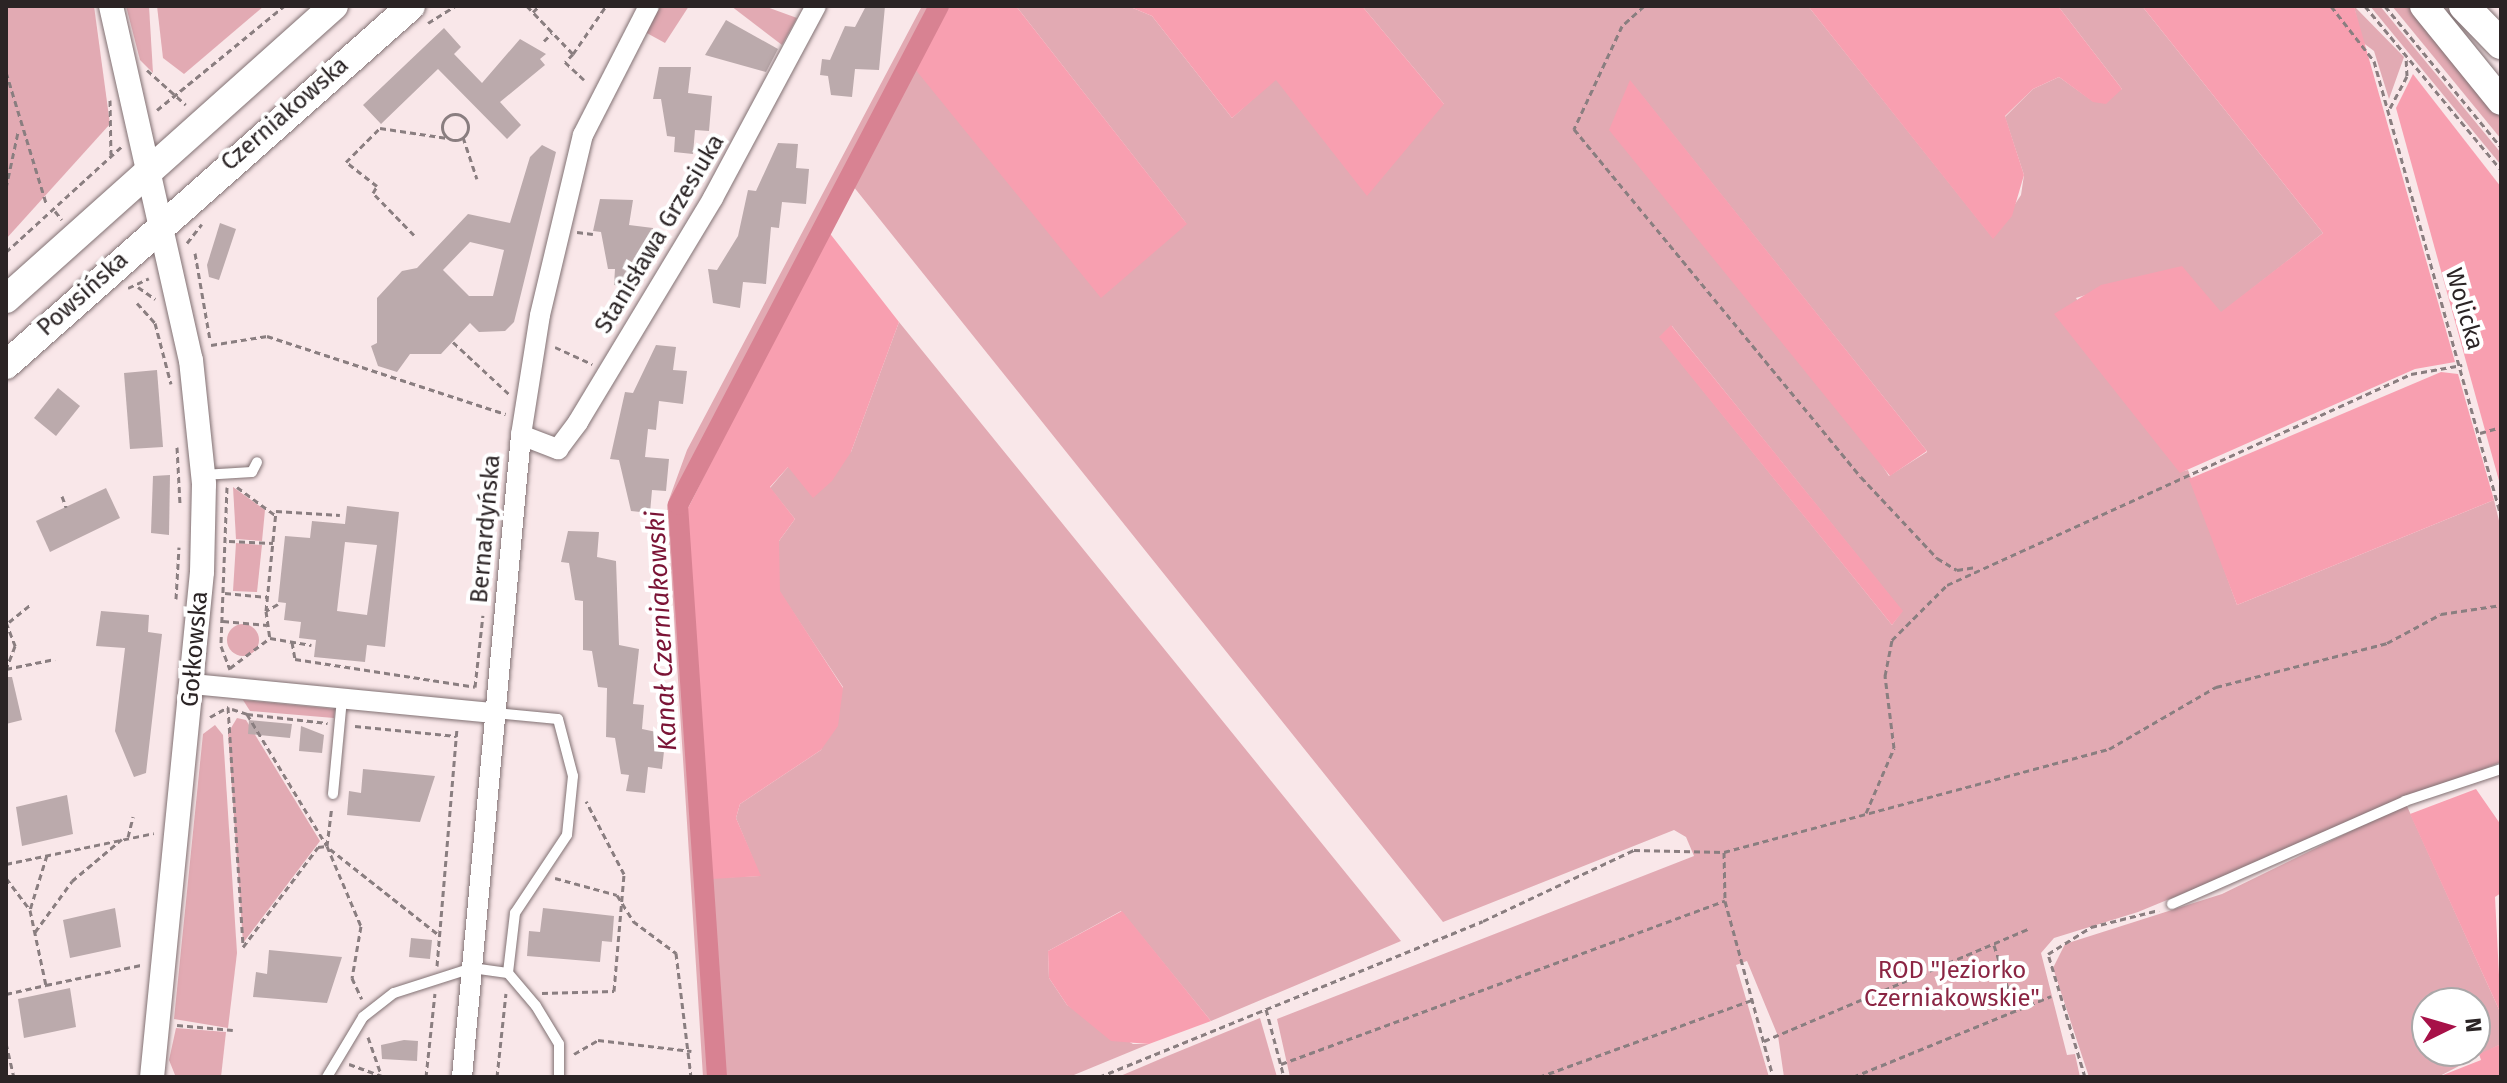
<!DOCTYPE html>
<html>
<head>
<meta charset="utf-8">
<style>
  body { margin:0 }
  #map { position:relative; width:2507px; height:1083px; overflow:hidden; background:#f9e7e9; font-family:"Fira Sans",sans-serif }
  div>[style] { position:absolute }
  .green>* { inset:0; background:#e2aab3 }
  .round { border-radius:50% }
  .forest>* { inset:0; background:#f89fb0 }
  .canal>* { height:20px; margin:-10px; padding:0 10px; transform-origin:10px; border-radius:10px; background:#d88292 }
  .building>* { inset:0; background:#bbaaac }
  .path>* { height:3px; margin-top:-1.5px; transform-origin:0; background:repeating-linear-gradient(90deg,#8a7e80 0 6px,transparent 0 10px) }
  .path>.ring { margin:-1.5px; padding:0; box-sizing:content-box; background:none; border:3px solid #8a7e80; border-radius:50% }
  .roads { filter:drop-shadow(0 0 2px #817173) drop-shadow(0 0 2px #817173) }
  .service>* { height:10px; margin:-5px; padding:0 5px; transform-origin:5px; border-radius:5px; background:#fff }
  .minor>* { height:20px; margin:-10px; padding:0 10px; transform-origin:10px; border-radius:10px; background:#fff }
  .tertiary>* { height:24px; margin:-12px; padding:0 12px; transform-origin:12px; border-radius:12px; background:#fff }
  .secondary>* { height:28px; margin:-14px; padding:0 14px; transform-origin:14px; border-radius:14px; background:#fff }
  .primary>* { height:30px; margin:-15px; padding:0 15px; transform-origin:15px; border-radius:15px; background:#fff }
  span { translate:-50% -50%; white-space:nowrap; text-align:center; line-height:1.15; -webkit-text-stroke:8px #fff; paint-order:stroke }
  .street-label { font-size:24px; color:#2b2425 }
  .park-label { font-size:24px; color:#8b2543 }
  .water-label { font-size:26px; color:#7b1436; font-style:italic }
  .frame { position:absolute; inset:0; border:8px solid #2b2425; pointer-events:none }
  .north { position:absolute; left:2411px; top:987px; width:80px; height:80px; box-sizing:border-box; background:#fff; border:2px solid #aaa7a8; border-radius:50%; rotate:85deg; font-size:22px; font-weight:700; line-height:32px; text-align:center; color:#2b2425 }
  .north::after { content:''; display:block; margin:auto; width:28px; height:36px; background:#a71148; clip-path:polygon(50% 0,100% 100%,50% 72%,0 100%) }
</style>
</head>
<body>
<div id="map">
  <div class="green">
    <div style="clip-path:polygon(6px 6px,94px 6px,110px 124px,6px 239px)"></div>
    <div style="clip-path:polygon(126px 6px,149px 6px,153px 73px,140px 60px)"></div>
    <div style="clip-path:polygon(157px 6px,264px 6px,184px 74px,163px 58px)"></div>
    <div style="clip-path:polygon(661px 6px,689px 6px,665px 43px,645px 32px)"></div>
    <div style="clip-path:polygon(731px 6px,764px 6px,797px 18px,782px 45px)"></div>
    <div style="clip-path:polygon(evenodd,922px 6px,950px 6px,915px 69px,1186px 223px,1016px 6px,1128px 6px,1152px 16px,1232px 118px,1275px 79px,1444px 104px,1362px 6px,1808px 6px,1993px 238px,2021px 195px,2024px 175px,2005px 117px,2033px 89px,2059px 77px,2094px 102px,2122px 89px,2058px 6px,2142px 6px,2323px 233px,2221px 313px,2138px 279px,2076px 298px,2180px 472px,2188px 470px,2237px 605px,2494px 500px,2501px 529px,2501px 762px,2138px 912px,2054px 938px,2041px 953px,2067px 1055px,2075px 1054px,2080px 1077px,1784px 1077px,1778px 1036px,1747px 961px,1736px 965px,1769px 1077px,1290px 1077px,1277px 1019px,1694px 856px,1686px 837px,1674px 830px,1443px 922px,853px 186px,685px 514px,712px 878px,760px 876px,736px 818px,740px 804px,821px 750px,843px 687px,779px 591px,779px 541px,795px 519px,770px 488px,788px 467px,851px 452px,899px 322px,1401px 941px,1211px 1021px,1121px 911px,1048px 951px,1049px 978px,1067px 1005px,1133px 1044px,1149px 1044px,1069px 1077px,703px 1077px,667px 505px,687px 450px,922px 6px,1630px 81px,1927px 451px,1927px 452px,1889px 476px,1630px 81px,922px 6px,1672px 326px,1902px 611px,1892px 625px,1660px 337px,1672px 326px)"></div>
    <div style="clip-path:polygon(2354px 6px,2404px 57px,2389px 99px,2374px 51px,2362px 42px)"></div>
    <div style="clip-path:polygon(2370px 6px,2380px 6px,2501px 153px,2501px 165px)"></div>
    <div style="clip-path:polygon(2392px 6px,2413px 6px,2501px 118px,2501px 139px)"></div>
    <div style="clip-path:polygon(233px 487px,265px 510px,262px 541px,236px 539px)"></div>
    <div style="clip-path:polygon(236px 543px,262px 545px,257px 592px,233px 591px)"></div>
    <div class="round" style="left:227px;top:624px;width:32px;height:32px"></div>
    <div style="clip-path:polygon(243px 700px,335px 709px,334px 718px,250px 711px)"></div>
    <div style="clip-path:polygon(237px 718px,246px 720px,320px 841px,243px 943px,228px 733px)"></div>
    <div style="clip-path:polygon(215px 725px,223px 735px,237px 953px,228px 1028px,174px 1019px,203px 734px)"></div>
    <div style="clip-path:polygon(evenodd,2406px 804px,2501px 1014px,2501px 1044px,2438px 1077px,2089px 1077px,2053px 968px,2065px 944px,2222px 894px,2406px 804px,2427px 1003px,2475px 1003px,2475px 1051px,2427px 1051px,2427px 1003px)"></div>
    <div style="clip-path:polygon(1260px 1018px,1277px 1077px,1118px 1077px,1165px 1057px)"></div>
    <div style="clip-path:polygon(176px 1028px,226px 1032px,221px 1077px,175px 1075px,169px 1060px)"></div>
  </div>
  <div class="forest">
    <div style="clip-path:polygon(950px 6px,1016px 6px,1187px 224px,1101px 298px,915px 69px)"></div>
    <div style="clip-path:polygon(1128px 6px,1362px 6px,1444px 104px,1367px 196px,1276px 80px,1232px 118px,1152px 16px)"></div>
    <div style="clip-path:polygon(1808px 6px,2058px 6px,2122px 89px,2106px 104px,2093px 102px,2059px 77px,2033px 89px,2005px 116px,2024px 175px,2012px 216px,1993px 239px)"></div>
    <div style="clip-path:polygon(2142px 6px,2354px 6px,2455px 362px,2415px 369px,2180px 473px,2054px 314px,2101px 285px,2182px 266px,2221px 312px,2323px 233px)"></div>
    <div style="clip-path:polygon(2413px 74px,2501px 187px,2501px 488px,2396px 108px)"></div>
    <div style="clip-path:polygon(1630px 80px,1927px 451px,1890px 476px,1609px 130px)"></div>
    <div style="clip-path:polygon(828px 231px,899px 322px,851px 452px,832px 481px,813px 498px,788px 467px,770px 487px,795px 519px,779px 541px,780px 591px,843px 688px,838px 726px,821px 750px,740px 804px,736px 818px,761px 876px,712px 879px,685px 514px)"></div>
    <div style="clip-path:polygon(1671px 325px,1903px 611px,1892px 625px,1659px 337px)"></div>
    <div style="clip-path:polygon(2441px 372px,2458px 374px,2494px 500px,2237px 605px,2189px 479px)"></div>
    <div style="clip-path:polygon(2476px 789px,2501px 825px,2501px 893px,2495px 897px,2501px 1014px,2410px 814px)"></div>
    <div style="clip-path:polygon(1122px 911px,1211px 1021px,1149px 1044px,1111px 1041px,1067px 1005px,1049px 978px,1048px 951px)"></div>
    <div style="clip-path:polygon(2501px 1044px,2501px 1077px,2438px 1077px,2481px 1060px,2479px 1054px)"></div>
  </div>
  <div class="canal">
    <div style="left:717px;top:1077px;width:573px;rotate:-93.9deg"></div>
    <div style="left:678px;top:505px;width:563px;rotate:-62.39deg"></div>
  </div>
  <div class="building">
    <div style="clip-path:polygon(866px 6px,885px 6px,879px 70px,855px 69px,852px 97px,831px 95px,828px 76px,820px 75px,822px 59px,830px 60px,845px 26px,855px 27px)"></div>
    <div style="clip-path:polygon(726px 20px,778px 49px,766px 72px,705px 55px)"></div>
    <div style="clip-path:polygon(444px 28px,461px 47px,454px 54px,482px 83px,520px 39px,546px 54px,540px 59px,545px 65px,500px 102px,521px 125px,507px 139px,438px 69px,381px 124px,363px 105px)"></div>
    <div style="clip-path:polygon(659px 67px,691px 67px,688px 93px,712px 96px,709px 131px,695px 130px,693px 154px,674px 152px,675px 137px,667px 136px,661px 99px,653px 99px)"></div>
    <div style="clip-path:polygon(778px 143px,798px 144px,796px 168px,809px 169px,806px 204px,782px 202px,779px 228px,771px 227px,766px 284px,743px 282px,740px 308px,713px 303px,708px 269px,717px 270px,738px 236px,748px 190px,756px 191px)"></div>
    <div style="clip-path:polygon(evenodd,542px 145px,556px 152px,514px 322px,505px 331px,479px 332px,470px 323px,441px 354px,410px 354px,397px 372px,378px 366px,371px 346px,377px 343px,377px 298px,402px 271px,417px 268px,468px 214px,510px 223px,530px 157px,542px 145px,470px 242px,504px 250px,493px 296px,469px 296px,443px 270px,470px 242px)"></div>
    <div style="clip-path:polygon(600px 199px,633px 200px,629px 225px,653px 228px,650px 264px,636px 262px,634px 287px,614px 285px,615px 269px,608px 269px,601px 232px,593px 231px)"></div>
    <div style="clip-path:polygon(220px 223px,236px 229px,219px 280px,209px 277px,207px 265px)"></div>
    <div style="clip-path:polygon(656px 345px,676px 347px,673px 370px,687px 371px,683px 404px,659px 401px,656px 430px,648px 429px,645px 457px,669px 459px,666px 491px,652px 490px,650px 513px,631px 511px,619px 460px,610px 459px,625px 392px,633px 393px)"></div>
    <div style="clip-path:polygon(157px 370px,163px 447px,130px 449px,124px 373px)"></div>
    <div style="clip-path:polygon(58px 388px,80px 406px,56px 436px,34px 418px)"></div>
    <div style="clip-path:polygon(170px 475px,169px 535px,151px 533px,153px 476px)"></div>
    <div style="clip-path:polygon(106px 488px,120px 518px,50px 552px,36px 521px)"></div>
    <div style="clip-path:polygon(evenodd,347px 506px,399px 512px,385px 647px,367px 645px,365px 662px,314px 657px,316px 640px,299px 638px,301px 622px,284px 620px,286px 603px,278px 602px,285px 536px,310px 538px,312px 521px,345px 524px,347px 506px,345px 542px,377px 545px,367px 615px,337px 611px,345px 542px)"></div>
    <div style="clip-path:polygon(568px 531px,599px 532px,597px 557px,616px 561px,619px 645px,639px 649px,633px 704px,644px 705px,642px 729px,666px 734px,662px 769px,648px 767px,645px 793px,626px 791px,629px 775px,621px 774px,615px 738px,606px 737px,607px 688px,598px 687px,592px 651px,583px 650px,583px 601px,575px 600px,569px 563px,561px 562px)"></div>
    <div style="clip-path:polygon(101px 611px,149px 615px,148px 632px,162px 634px,146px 773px,134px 777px,115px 731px,125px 648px,96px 646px)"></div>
    <div style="clip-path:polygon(6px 677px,12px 677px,22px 720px,6px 724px)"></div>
    <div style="clip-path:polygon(249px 720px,292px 724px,290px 738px,248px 734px)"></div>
    <div style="clip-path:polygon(301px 726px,324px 735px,322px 753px,299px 751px)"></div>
    <div style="clip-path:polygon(363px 769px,435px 776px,420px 822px,347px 815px,349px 791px,361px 793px)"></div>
    <div style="clip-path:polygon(67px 795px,73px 834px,22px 846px,16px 807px)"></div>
    <div style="clip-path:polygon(115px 908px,121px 947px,70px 958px,63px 920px)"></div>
    <div style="clip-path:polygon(543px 908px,614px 916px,612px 942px,602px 941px,600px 962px,527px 956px,529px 931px,540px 932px)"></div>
    <div style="clip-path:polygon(411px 938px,432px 940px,430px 959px,409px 957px)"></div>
    <div style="clip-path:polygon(269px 950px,342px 957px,327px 1003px,253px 997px,256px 972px,267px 974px)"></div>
    <div style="clip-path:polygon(70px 988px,76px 1027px,24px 1038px,18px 999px)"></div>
    <div style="clip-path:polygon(404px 1040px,418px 1041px,417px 1061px,382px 1059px,381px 1045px)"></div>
  </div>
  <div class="path">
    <div style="left:527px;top:6px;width:66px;rotate:46.2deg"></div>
    <div style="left:573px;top:54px;width:11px;rotate:135deg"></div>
    <div style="left:565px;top:62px;width:26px;rotate:43deg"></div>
    <div style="left:1644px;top:6px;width:30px;rotate:138deg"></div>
    <div style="left:1622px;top:26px;width:114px;rotate:115deg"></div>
    <div style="left:1574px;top:129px;width:451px;rotate:50.5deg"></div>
    <div style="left:1861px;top:477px;width:111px;rotate:46.8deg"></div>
    <div style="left:1937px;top:558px;width:23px;rotate:31deg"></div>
    <div style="left:1957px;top:570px;width:19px;rotate:-9deg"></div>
    <div style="left:2331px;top:6px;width:70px;rotate:52deg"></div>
    <div style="left:2374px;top:61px;width:472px;rotate:74.4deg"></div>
    <div style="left:2365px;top:6px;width:213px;rotate:50.3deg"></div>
    <div style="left:2385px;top:6px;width:183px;rotate:50.6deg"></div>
    <div style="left:6px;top:8px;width:39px;rotate:90deg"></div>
    <div style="left:533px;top:12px;width:8px;rotate:-45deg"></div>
    <div style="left:428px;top:23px;width:32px;rotate:-32deg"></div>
    <div style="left:544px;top:41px;width:11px;rotate:-45deg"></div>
    <div style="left:573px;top:54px;width:58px;rotate:-55.5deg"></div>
    <div style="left:147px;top:70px;width:52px;rotate:41.9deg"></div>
    <div style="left:6px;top:72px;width:137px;rotate:73deg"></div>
    <div style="left:110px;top:100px;width:55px;rotate:89deg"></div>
    <div style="left:2390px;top:108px;width:36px;rotate:-62deg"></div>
    <div style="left:2407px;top:76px;width:19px;rotate:-93deg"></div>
    <div style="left:157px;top:110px;width:164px;rotate:-39.3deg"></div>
    <div class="ring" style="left:442px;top:114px;width:23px;height:23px"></div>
    <div style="left:463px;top:137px;width:44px;rotate:71.6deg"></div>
    <div style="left:6px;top:188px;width:57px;rotate:-77.9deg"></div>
    <div style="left:55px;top:211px;width:11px;rotate:52deg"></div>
    <div style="left:577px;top:232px;width:16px;rotate:7deg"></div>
    <div style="left:414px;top:235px;width:59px;rotate:-134.3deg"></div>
    <div style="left:373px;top:193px;width:8px;rotate:-60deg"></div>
    <div style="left:377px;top:186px;width:39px;rotate:-142deg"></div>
    <div style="left:346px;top:162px;width:48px;rotate:-45deg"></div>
    <div style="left:380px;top:128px;width:68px;rotate:8.5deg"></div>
    <div style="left:187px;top:243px;width:24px;rotate:-52deg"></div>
    <div style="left:6px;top:252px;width:156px;rotate:-42.4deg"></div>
    <div style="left:195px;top:253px;width:88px;rotate:80.2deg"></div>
    <div style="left:138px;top:287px;width:21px;rotate:35deg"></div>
    <div style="left:128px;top:288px;width:23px;rotate:-25deg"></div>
    <div style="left:137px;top:303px;width:27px;rotate:48deg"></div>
    <div style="left:155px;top:323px;width:63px;rotate:75.3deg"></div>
    <div style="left:453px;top:342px;width:76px;rotate:42.9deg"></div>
    <div style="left:211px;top:345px;width:57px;rotate:-9.1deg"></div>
    <div style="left:267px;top:336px;width:251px;rotate:18.1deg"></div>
    <div style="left:555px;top:347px;width:41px;rotate:24.7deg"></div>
    <div style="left:2480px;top:433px;width:22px;rotate:-16deg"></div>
    <div style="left:177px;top:447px;width:57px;rotate:87deg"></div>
    <div style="left:227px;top:487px;width:159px;rotate:92.2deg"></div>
    <div style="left:221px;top:646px;width:25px;rotate:69deg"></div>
    <div style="left:237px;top:487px;width:47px;rotate:36.4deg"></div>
    <div style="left:62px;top:496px;width:12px;rotate:70deg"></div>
    <div style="left:229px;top:541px;width:44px;rotate:2.6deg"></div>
    <div style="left:225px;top:593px;width:42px;rotate:5.4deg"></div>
    <div style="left:176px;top:599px;width:52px;rotate:-86.7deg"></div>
    <div style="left:278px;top:604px;width:14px;rotate:150deg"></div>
    <div style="left:266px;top:611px;width:100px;rotate:-84.3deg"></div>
    <div style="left:276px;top:511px;width:64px;rotate:3.6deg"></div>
    <div style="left:266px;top:611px;width:27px;rotate:82deg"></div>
    <div style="left:270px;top:638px;width:42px;rotate:9.7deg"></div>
    <div style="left:223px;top:621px;width:44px;rotate:5.2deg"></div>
    <div style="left:6px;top:622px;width:26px;rotate:69deg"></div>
    <div style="left:15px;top:646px;width:25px;rotate:111deg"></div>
    <div style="left:9px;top:622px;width:28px;rotate:-39deg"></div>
    <div style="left:292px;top:642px;width:17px;rotate:80deg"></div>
    <div style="left:295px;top:659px;width:182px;rotate:8.8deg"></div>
    <div style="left:475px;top:687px;width:72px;rotate:-83.7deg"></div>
    <div style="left:230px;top:668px;width:50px;rotate:-36.9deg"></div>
    <div style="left:6px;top:669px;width:50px;rotate:-11.5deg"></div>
    <div style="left:228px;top:707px;width:240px;rotate:86.4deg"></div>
    <div style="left:243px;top:947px;width:125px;rotate:-53.1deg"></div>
    <div style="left:318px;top:847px;width:9px;rotate:-6deg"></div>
    <div style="left:327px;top:846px;width:39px;rotate:-83deg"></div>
    <div style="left:232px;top:709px;width:16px;rotate:18deg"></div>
    <div style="left:247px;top:714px;width:154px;rotate:58.8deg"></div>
    <div style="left:327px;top:846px;width:87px;rotate:67deg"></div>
    <div style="left:361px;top:926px;width:53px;rotate:99.8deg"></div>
    <div style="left:352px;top:978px;width:23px;rotate:65deg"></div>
    <div style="left:247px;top:714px;width:81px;rotate:6.4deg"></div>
    <div style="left:210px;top:717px;width:21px;rotate:-29deg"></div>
    <div style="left:355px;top:726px;width:102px;rotate:5.6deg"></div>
    <div style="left:1866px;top:813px;width:71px;rotate:-66.7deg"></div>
    <div style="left:1894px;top:748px;width:73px;rotate:-97.1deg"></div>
    <div style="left:1885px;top:676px;width:37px;rotate:-79deg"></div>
    <div style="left:1892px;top:640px;width:78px;rotate:-45deg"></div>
    <div style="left:1947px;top:585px;width:510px;rotate:-24.45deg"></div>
    <div style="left:2411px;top:374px;width:52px;rotate:-10deg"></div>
    <div style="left:128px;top:837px;width:21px;rotate:-76deg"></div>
    <div style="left:330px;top:849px;width:140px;rotate:38.3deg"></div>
    <div style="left:1724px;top:852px;width:49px;rotate:88.8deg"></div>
    <div style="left:1725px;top:901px;width:182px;rotate:74.7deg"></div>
    <div style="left:47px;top:855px;width:58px;rotate:107.2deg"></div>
    <div style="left:30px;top:910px;width:77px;rotate:78deg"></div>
    <div style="left:46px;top:985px;width:97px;rotate:-11.9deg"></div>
    <div style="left:6px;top:864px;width:151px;rotate:-11.8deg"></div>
    <div style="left:6px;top:878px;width:40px;rotate:53deg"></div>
    <div style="left:555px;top:878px;width:64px;rotate:15.3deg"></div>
    <div style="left:617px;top:895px;width:31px;rotate:58deg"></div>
    <div style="left:633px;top:921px;width:54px;rotate:36.7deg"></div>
    <div style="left:676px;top:953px;width:125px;rotate:83.1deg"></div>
    <div style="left:35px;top:932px;width:63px;rotate:-54deg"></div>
    <div style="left:72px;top:881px;width:65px;rotate:-40deg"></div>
    <div style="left:1994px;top:945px;width:68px;rotate:72.1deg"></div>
    <div style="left:437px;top:966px;width:237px;rotate:-85.2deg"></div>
    <div style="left:542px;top:993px;width:72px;rotate:-1.6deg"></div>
    <div style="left:614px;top:991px;width:117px;rotate:-85.1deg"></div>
    <div style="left:624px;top:874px;width:82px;rotate:-117.5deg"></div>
    <div style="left:6px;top:994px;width:41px;rotate:-12.7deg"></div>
    <div style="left:1266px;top:1009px;width:70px;rotate:75.2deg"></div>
    <div style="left:177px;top:1025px;width:56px;rotate:5.1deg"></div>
    <div style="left:368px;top:1037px;width:42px;rotate:70.7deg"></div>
    <div style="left:1764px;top:1041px;width:289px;rotate:-23deg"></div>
    <div style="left:6px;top:1043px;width:35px;rotate:77deg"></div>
    <div style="left:574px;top:1054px;width:28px;rotate:-30deg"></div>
    <div style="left:598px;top:1040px;width:94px;rotate:6.7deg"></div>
    <div style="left:349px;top:1064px;width:35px;rotate:20deg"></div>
    <div style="left:1281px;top:1064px;width:473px;rotate:-20.2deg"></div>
    <div style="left:426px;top:1077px;width:84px;rotate:-83.9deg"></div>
    <div style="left:497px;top:1077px;width:84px;rotate:-83.9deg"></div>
    <div style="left:1099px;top:1077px;width:414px;rotate:-22.1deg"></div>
    <div style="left:1483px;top:921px;width:167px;rotate:-25.2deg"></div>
    <div style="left:1634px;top:850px;width:90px;rotate:1.3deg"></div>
    <div style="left:1724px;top:852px;width:399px;rotate:-15deg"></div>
    <div style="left:2109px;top:749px;width:124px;rotate:-30.1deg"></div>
    <div style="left:2216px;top:687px;width:177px;rotate:-14.4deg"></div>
    <div style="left:2387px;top:643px;width:61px;rotate:-28.2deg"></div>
    <div style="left:2441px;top:614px;width:61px;rotate:-8.5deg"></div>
    <div style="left:1539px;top:1077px;width:226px;rotate:-19.9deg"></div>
    <div style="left:1853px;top:1077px;width:214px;rotate:-22.2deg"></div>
    <div style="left:2085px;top:1077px;width:128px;rotate:-106.7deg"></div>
    <div style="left:2048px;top:954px;width:51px;rotate:-32.1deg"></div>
    <div style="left:2091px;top:927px;width:70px;rotate:-14deg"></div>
  </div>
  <div class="roads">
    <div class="service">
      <div style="left:203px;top:475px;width:49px;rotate:-3.5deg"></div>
      <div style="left:252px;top:472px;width:11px;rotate:-63deg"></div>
      <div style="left:495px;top:713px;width:63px;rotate:5.4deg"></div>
      <div style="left:558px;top:719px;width:59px;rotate:75.3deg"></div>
      <div style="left:573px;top:776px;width:59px;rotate:95.8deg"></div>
      <div style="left:567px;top:835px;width:94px;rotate:123.7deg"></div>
      <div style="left:515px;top:913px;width:60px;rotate:96.7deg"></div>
      <div style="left:333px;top:794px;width:96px;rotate:-84.6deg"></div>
      <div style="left:2172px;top:904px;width:255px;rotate:-23.8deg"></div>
      <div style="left:2405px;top:801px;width:101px;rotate:-18.4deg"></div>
      <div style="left:327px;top:1077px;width:70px;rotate:-59deg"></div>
      <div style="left:363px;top:1017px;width:39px;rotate:-38deg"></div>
      <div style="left:394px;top:993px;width:82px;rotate:-17.8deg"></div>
      <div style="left:472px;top:968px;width:36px;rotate:8deg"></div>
      <div style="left:508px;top:973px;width:43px;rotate:49.7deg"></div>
      <div style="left:536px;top:1006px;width:44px;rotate:58.8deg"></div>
      <div style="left:559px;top:1044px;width:33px;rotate:90deg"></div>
    </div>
    <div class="minor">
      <div style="left:521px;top:435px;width:40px;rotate:21deg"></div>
      <div style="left:558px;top:449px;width:34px;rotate:-53deg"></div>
      <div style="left:578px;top:422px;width:262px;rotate:-58.9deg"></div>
      <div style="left:713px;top:198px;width:218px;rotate:-61.8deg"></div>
      <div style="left:192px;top:684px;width:304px;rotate:5.5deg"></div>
      <div style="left:462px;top:1077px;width:645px;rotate:-84.75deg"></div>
      <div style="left:521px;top:435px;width:121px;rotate:-81deg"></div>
      <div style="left:540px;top:315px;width:185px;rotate:-76.6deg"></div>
      <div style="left:583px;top:135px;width:145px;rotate:-62.9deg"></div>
    </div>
    <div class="tertiary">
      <div style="left:111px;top:6px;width:363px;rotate:77.3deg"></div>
      <div style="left:191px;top:360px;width:125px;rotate:84deg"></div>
      <div style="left:204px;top:484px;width:88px;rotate:91.3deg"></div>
      <div style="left:202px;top:572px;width:507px;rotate:95.65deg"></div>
    </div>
    <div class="secondary">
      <div style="left:2424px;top:6px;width:122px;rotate:51deg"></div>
      <div style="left:6px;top:299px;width:440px;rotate:-41.8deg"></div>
      <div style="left:6px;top:365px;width:541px;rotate:-41.55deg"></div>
    </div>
    <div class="primary">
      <div style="left:2464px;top:6px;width:53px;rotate:45.8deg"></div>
    </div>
  </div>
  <div class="street-label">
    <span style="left:285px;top:114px;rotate:-41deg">Czerniakowska</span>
    <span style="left:660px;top:234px;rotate:-59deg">Stanisława Grzesiuka</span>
    <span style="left:83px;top:294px;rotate:-42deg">Powsińska</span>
    <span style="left:2464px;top:309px;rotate:74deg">Wolicka</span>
    <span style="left:486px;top:529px;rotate:-85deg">Bernardyńska</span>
    <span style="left:195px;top:649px;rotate:-85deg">Gołkowska</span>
  </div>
  <div class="park-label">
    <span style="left:1952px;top:985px">ROD "Jeziorko<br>Czerniakowskie"</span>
  </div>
  <div class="water-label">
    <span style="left:662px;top:631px;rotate:-93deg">Kanał Czerniakowski</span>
  </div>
  <div class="frame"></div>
  <div class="north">N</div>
</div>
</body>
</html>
